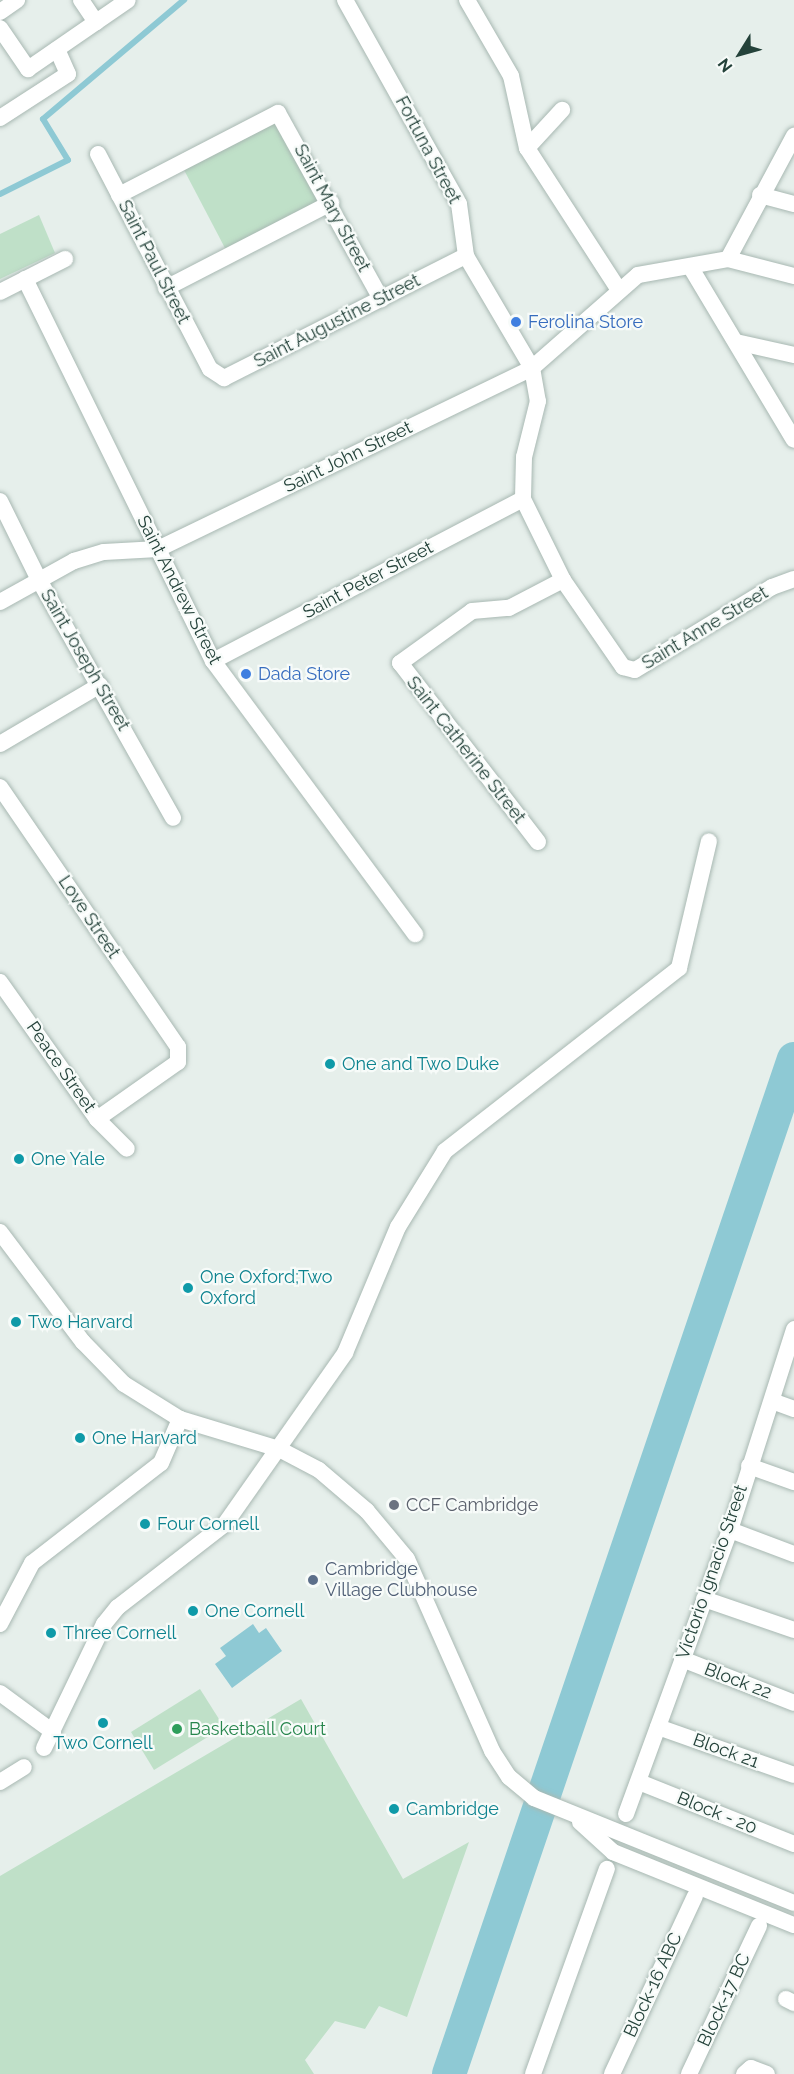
<!DOCTYPE html>
<html>
<head>
<meta charset="utf-8">
<style>
  body { margin:0 }
  #map { position:relative; width:794px; height:2074px; overflow:hidden; background:#e6efeb; font-family:Raleway,sans-serif }
  div>[style] { position:absolute }
  .green>* { inset:0; background:#bfe0c8 }
  .water>* { inset:0; background:#8ec9d4 }
  .stream>* { height:6px; margin:-3px; padding:0 3px; transform-origin:3px; border-radius:3px; background:#8ec9d4 }
  .river>* { height:34px; margin:-17px; padding:0 17px; transform-origin:17px; border-radius:17px; background:#8ec9d4 }
  .roads { filter:drop-shadow(0 0 2px #a8b8b2) drop-shadow(0 0 2px #a8b8b2) }
  .street>* { height:16px; margin:-8px; padding:0 8px; transform-origin:8px; border-radius:8px; background:#fff }
  .dots>* { width:16px; height:16px; translate:-50% -50%; box-sizing:border-box; border:3px solid #f7fbf9; border-radius:50% }
  span { translate:-50% -50%; white-space:nowrap; text-align:center; line-height:1.15; -webkit-text-stroke:4.5px #f7fbf9; paint-order:stroke }
  .street-label { font-size:18px; color:#24423a }
  .shop-label { font-size:18px; color:#366cbe }
  .left { translate:0 -50%; text-align:left }
  .culture-label { font-size:18px; color:#0d838f }
  .worship-label { font-size:18px; color:#5b616d }
  .service-label { font-size:18px; color:#4e5e75 }
  .leisure-label { font-size:18px; color:#27864d }
  .north { position:absolute; left:710px; top:24px; width:60px; height:60px; -webkit-text-stroke:4px #f7fbf9; paint-order:stroke; rotate:233deg; font-size:16px; font-weight:700; line-height:24px; text-align:center; color:#24423a }
  .north::after { content:''; display:block; margin:auto; width:21px; height:27px; background:#24423a; clip-path:polygon(50% 0,100% 100%,50% 72%,0 100%) }
</style>
</head>
<body>
<div id="map">
  <div class="green">
    <div style="clip-path:polygon(277px 120px,320px 200px,226px 250px,183px 168px)"></div>
    <div style="clip-path:polygon(39px 215px,55px 253px,0 279px,0 234px)"></div>
    <div style="clip-path:polygon(200px 1689px,224px 1727px,154px 1770px,131px 1732px)"></div>
    <div style="clip-path:polygon(301px 1699px,403px 1879px,469px 1842px,407px 2017px,379px 2006px,365px 2029px,335px 2021px,305px 2060px,314px 2074px,0 2074px,0 1876px)"></div>
  </div>
  <div class="water">
    <div style="clip-path:polygon(253px 1624px,259px 1633px,266px 1628px,282px 1651px,232px 1688px,215px 1664px,226px 1656px,220px 1648px)"></div>
  </div>
  <div class="stream">
    <div style="left:0;top:194px;width:76px;rotate:-26.6deg"></div>
    <div style="left:68px;top:160px;width:48px;rotate:-121.4deg"></div>
    <div style="left:43px;top:119px;width:185px;rotate:-40.2deg"></div>
  </div>
  <div class="river">
    <div style="left:449px;top:2074px;width:1072px;rotate:-71.23deg"></div>
  </div>
  <div class="roads">
    <div class="street">
      <div style="left:81px;top:0;width:27px;rotate:56deg"></div>
      <div style="left:345px;top:0;width:234px;rotate:60.8deg"></div>
      <div style="left:459px;top:204px;width:52px;rotate:82.3deg"></div>
      <div style="left:466px;top:256px;width:130px;rotate:59.5deg"></div>
      <div style="left:532px;top:368px;width:34px;rotate:80deg"></div>
      <div style="left:538px;top:401px;width:58px;rotate:104deg"></div>
      <div style="left:524px;top:457px;width:42px;rotate:91.4deg"></div>
      <div style="left:523px;top:499px;width:90px;rotate:63.7deg"></div>
      <div style="left:563px;top:580px;width:106px;rotate:55.4deg"></div>
      <div style="left:623px;top:667px;width:12px;rotate:14deg"></div>
      <div style="left:635px;top:670px;width:160px;rotate:-31.2deg"></div>
      <div style="left:772px;top:587px;width:23px;rotate:-20deg"></div>
      <div style="left:467px;top:0;width:88px;rotate:59.9deg"></div>
      <div style="left:511px;top:76px;width:74px;rotate:77.5deg"></div>
      <div style="left:527px;top:148px;width:169px;rotate:57.1deg"></div>
      <div style="left:0;top:12px;width:21px;rotate:-35deg"></div>
      <div style="left:0;top:28px;width:50px;rotate:55.7deg"></div>
      <div style="left:28px;top:69px;width:121px;rotate:-34.6deg"></div>
      <div style="left:0;top:118px;width:81px;rotate:-32.9deg"></div>
      <div style="left:68px;top:74px;width:27px;rotate:-114deg"></div>
      <div style="left:527px;top:148px;width:52px;rotate:-47.4deg"></div>
      <div style="left:98px;top:154px;width:242px;rotate:62.5deg"></div>
      <div style="left:210px;top:369px;width:17px;rotate:33deg"></div>
      <div style="left:224px;top:378px;width:271px;rotate:-26.8deg"></div>
      <div style="left:119px;top:195px;width:179px;rotate:-27.3deg"></div>
      <div style="left:278px;top:113px;width:213px;rotate:61deg"></div>
      <div style="left:760px;top:195px;width:35px;rotate:15deg"></div>
      <div style="left:728px;top:259px;width:140px;rotate:-61.8deg"></div>
      <div style="left:691px;top:268px;width:200px;rotate:59.1deg"></div>
      <div style="left:25px;top:279px;width:426px;rotate:63.8deg"></div>
      <div style="left:213px;top:661px;width:340px;rotate:53.5deg"></div>
      <div style="left:166px;top:288px;width:186px;rotate:-27.3deg"></div>
      <div style="left:0;top:292px;width:73px;rotate:-26.9deg"></div>
      <div style="left:736px;top:342px;width:59px;rotate:12.6deg"></div>
      <div style="left:0;top:501px;width:88px;rotate:63.7deg"></div>
      <div style="left:39px;top:580px;width:273px;rotate:60.6deg"></div>
      <div style="left:0;top:602px;width:85px;rotate:-29deg"></div>
      <div style="left:74px;top:561px;width:31px;rotate:-17deg"></div>
      <div style="left:104px;top:552px;width:54px;rotate:-3.2deg"></div>
      <div style="left:158px;top:549px;width:415px;rotate:-25.8deg"></div>
      <div style="left:532px;top:368px;width:141px;rotate:-41.3deg"></div>
      <div style="left:638px;top:275px;width:91px;rotate:-10.1deg"></div>
      <div style="left:728px;top:259px;width:68px;rotate:14.4deg"></div>
      <div style="left:213px;top:661px;width:350px;rotate:-27.6deg"></div>
      <div style="left:0;top:744px;width:116px;rotate:-30.5deg"></div>
      <div style="left:0;top:787px;width:315px;rotate:55.6deg"></div>
      <div style="left:178px;top:1047px;width:15px;rotate:90deg"></div>
      <div style="left:178px;top:1062px;width:99px;rotate:144.9deg"></div>
      <div style="left:538px;top:842px;width:226px;rotate:-127.6deg"></div>
      <div style="left:400px;top:663px;width:89px;rotate:-35.8deg"></div>
      <div style="left:472px;top:611px;width:37px;rotate:-5deg"></div>
      <div style="left:509px;top:608px;width:61px;rotate:-27.4deg"></div>
      <div style="left:0;top:982px;width:168px;rotate:54.7deg"></div>
      <div style="left:97px;top:1119px;width:42px;rotate:45deg"></div>
      <div style="left:0;top:1232px;width:138px;rotate:53deg"></div>
      <div style="left:83px;top:1342px;width:59px;rotate:45.7deg"></div>
      <div style="left:124px;top:1384px;width:66px;rotate:32deg"></div>
      <div style="left:180px;top:1419px;width:103px;rotate:16.9deg"></div>
      <div style="left:279px;top:1449px;width:45px;rotate:27.7deg"></div>
      <div style="left:319px;top:1470px;width:63px;rotate:40.5deg"></div>
      <div style="left:367px;top:1511px;width:62px;rotate:50.2deg"></div>
      <div style="left:407px;top:1559px;width:210px;rotate:66.1deg"></div>
      <div style="left:492px;top:1751px;width:31px;rotate:57deg"></div>
      <div style="left:509px;top:1777px;width:33px;rotate:40deg"></div>
      <div style="left:534px;top:1798px;width:280px;rotate:22deg"></div>
      <div style="left:772px;top:1401px;width:23px;rotate:20deg"></div>
      <div style="left:749px;top:1466px;width:48px;rotate:19.6deg"></div>
      <div style="left:730px;top:1530px;width:68px;rotate:20.6deg"></div>
      <div style="left:704px;top:1599px;width:95px;rotate:19deg"></div>
      <div style="left:0;top:1624px;width:69px;rotate:-62.3deg"></div>
      <div style="left:32px;top:1563px;width:163px;rotate:-37.8deg"></div>
      <div style="left:161px;top:1463px;width:48px;rotate:-66.6deg"></div>
      <div style="left:682px;top:1659px;width:120px;rotate:21.4deg"></div>
      <div style="left:0;top:1693px;width:66px;rotate:36.3deg"></div>
      <div style="left:658px;top:1727px;width:144px;rotate:19.4deg"></div>
      <div style="left:44px;top:1748px;width:138px;rotate:-64.2deg"></div>
      <div style="left:104px;top:1624px;width:22px;rotate:-51deg"></div>
      <div style="left:118px;top:1607px;width:135px;rotate:-37.8deg"></div>
      <div style="left:225px;top:1524px;width:209px;rotate:-54.9deg"></div>
      <div style="left:345px;top:1353px;width:137px;rotate:-67.2deg"></div>
      <div style="left:398px;top:1227px;width:89px;rotate:-58.3deg"></div>
      <div style="left:445px;top:1151px;width:297px;rotate:-38deg"></div>
      <div style="left:679px;top:968px;width:130px;rotate:-76.7deg"></div>
      <div style="left:0;top:1782px;width:28px;rotate:-32deg"></div>
      <div style="left:639px;top:1782px;width:167px;rotate:21.8deg"></div>
      <div style="left:626px;top:1814px;width:302px;rotate:-69.9deg"></div>
      <div style="left:730px;top:1530px;width:211px;rotate:-72.3deg"></div>
      <div style="left:580px;top:1822px;width:45px;rotate:42.3deg"></div>
      <div style="left:613px;top:1852px;width:195px;rotate:22deg"></div>
      <div style="left:786px;top:1999px;width:9px;rotate:27deg"></div>
      <div style="left:533px;top:2074px;width:218px;rotate:-70.2deg"></div>
      <div style="left:612px;top:2074px;width:196px;rotate:-65deg"></div>
      <div style="left:689px;top:2074px;width:164px;rotate:-64.7deg"></div>
      <div style="left:744px;top:2074px;width:9px;rotate:-41deg"></div>
      <div style="left:751px;top:2068px;width:17px;rotate:21deg"></div>
    </div>
  </div>
  <div class="dots">
    <div style="left:516px;top:322px;background:#3f7fe0"></div>
    <div style="left:246px;top:674px;background:#3f7fe0"></div>
    <div style="left:330px;top:1064px;background:#0f9aa8"></div>
    <div style="left:19px;top:1159px;background:#0f9aa8"></div>
    <div style="left:188px;top:1288px;background:#0f9aa8"></div>
    <div style="left:16px;top:1322px;background:#0f9aa8"></div>
    <div style="left:80px;top:1438px;background:#0f9aa8"></div>
    <div style="left:394px;top:1505px;background:#6b7280"></div>
    <div style="left:145px;top:1524px;background:#0f9aa8"></div>
    <div style="left:313px;top:1580px;background:#5c6f8a"></div>
    <div style="left:193px;top:1611px;background:#0f9aa8"></div>
    <div style="left:51px;top:1633px;background:#0f9aa8"></div>
    <div style="left:103px;top:1723px;background:#0f9aa8"></div>
    <div style="left:177px;top:1729px;background:#2e9e5b"></div>
    <div style="left:394px;top:1809px;background:#0f9aa8"></div>
  </div>
  <div class="street-label">
    <span style="left:428px;top:150px;rotate:62deg">Fortuna Street</span>
    <span style="left:332px;top:208px;rotate:62deg">Saint Mary Street</span>
    <span style="left:154px;top:262px;rotate:63deg">Saint Paul Street</span>
    <span style="left:337px;top:321px;rotate:-27deg">Saint Augustine Street</span>
    <span style="left:348px;top:457px;rotate:-26deg">Saint John Street</span>
    <span style="left:368px;top:580px;rotate:-28deg">Saint Peter Street</span>
    <span style="left:179px;top:590px;rotate:63deg">Saint Andrew Street</span>
    <span style="left:705px;top:628px;rotate:-31deg">Saint Anne Street</span>
    <span style="left:85px;top:660px;rotate:60deg">Saint Joseph Street</span>
    <span style="left:466px;top:750px;rotate:52deg">Saint Catherine Street</span>
    <span style="left:89px;top:917px;rotate:56deg">Love Street</span>
    <span style="left:61px;top:1067px;rotate:55deg">Peace Street</span>
    <span style="left:712px;top:1572px;rotate:-71deg">Victorio Ignacio Street</span>
    <span style="left:738px;top:1681px;rotate:21deg">Block 22</span>
    <span style="left:726px;top:1751px;rotate:20deg">Block 21</span>
    <span style="left:717px;top:1813px;rotate:22deg">Block - 20</span>
    <span style="left:653px;top:1985px;rotate:-65deg">Block-16 ABC</span>
    <span style="left:724px;top:2000px;rotate:-65deg">Block-17 BC</span>
  </div>
  <div class="shop-label">
    <span class="left" style="left:528px;top:322px">Ferolina Store</span>
    <span class="left" style="left:258px;top:674px">Dada Store</span>
  </div>
  <div class="culture-label">
    <span class="left" style="left:342px;top:1064px">One and Two Duke</span>
    <span class="left" style="left:31px;top:1159px">One Yale</span>
    <span class="left" style="left:200px;top:1288px">One Oxford;Two<br>Oxford</span>
    <span class="left" style="left:28px;top:1322px">Two Harvard</span>
    <span class="left" style="left:92px;top:1438px">One Harvard</span>
    <span class="left" style="left:157px;top:1524px">Four Cornell</span>
    <span class="left" style="left:205px;top:1611px">One Cornell</span>
    <span class="left" style="left:63px;top:1633px">Three Cornell</span>
    <span style="left:103px;top:1743px">Two Cornell</span>
    <span class="left" style="left:406px;top:1809px">Cambridge</span>
  </div>
  <div class="worship-label">
    <span class="left" style="left:406px;top:1505px">CCF Cambridge</span>
  </div>
  <div class="service-label">
    <span class="left" style="left:325px;top:1580px">Cambridge<br>Village Clubhouse</span>
  </div>
  <div class="leisure-label">
    <span class="left" style="left:189px;top:1729px">Basketball Court</span>
  </div>
  <div class="north">N</div>
</div>
</body>
</html>
